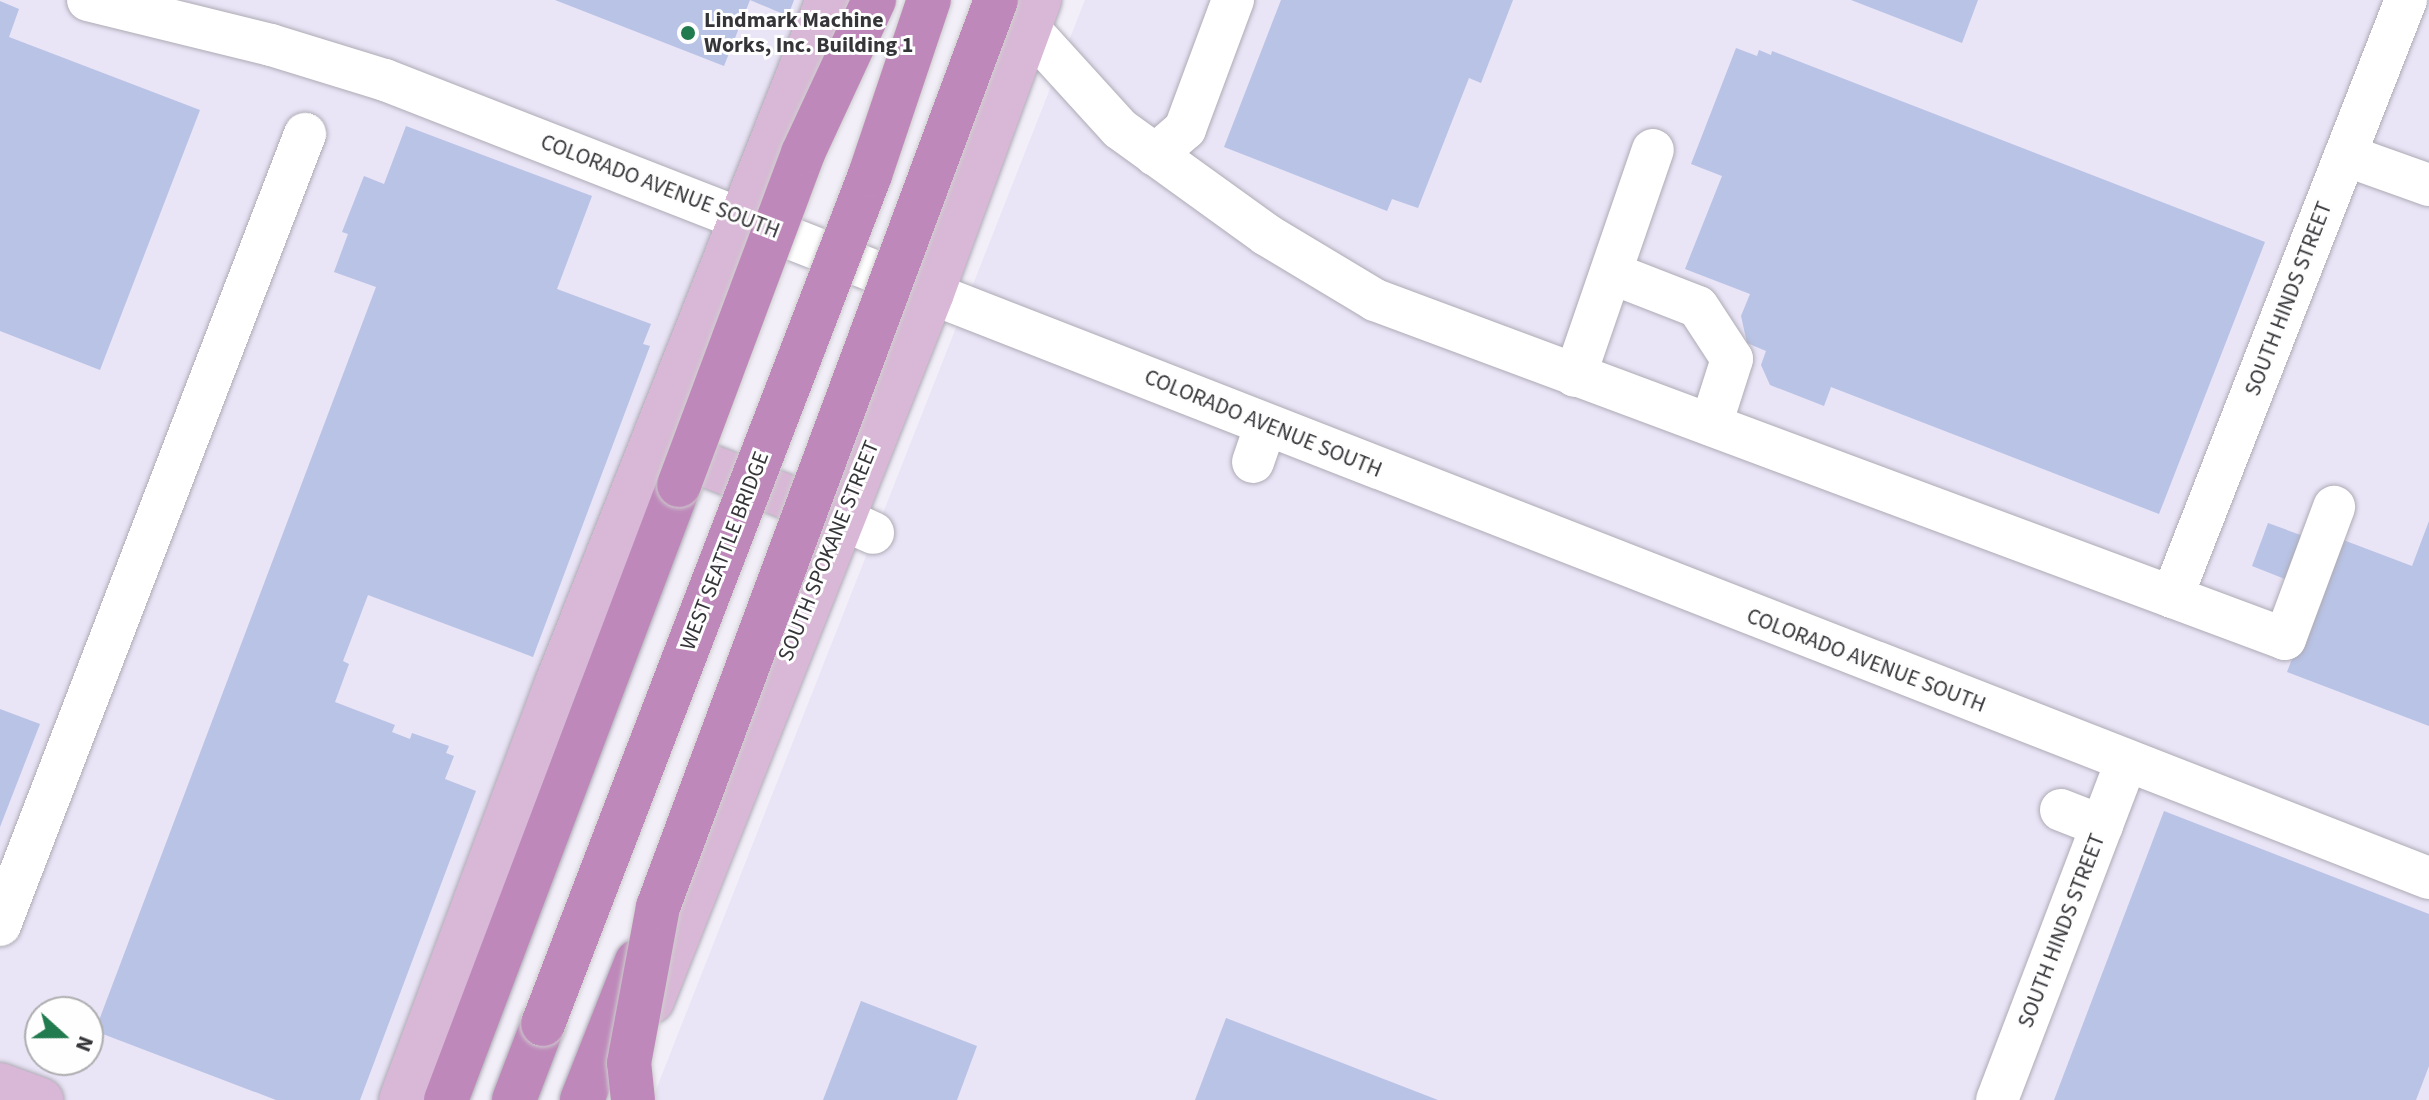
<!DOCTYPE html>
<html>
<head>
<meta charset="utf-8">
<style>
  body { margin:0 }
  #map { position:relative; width:2429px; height:1100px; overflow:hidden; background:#f2eff9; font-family:"Source Sans 3",sans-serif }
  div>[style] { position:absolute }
  .built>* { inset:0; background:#e9e4f6 }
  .building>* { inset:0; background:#b8c3e5 }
  .roads { filter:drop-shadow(0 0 2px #aeabb5) drop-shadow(0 0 2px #aeabb5) }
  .minor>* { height:42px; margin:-21px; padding:0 21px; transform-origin:21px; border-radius:21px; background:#fff }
  .major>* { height:44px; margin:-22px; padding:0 22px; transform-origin:22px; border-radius:22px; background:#d8b8d6 }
  .highway>* { height:44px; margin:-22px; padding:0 22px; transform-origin:22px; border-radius:22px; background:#be89ba }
  .bridges { filter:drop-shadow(0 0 2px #cfcecf) drop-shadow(0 0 2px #cfcecf) }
  .highway-bridge>* { height:44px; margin:-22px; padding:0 22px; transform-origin:22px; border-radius:22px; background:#be89ba }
  .dots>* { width:22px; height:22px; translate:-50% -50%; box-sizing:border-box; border:4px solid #fefefe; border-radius:50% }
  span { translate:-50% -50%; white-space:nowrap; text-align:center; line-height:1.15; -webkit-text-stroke:6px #fefefe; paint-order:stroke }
  .poi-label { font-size:22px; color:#353438; font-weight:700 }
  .left { translate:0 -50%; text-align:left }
  .street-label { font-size:22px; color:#353438 }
  .north { position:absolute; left:24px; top:996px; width:80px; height:80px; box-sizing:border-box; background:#fefefe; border:2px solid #aeadaf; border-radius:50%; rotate:111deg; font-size:22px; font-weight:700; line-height:32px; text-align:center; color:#353438 }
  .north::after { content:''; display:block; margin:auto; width:28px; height:36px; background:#227a4f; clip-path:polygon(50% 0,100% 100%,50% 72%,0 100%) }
</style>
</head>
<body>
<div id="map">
  <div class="built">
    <div style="clip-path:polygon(evenodd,0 0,832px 0,391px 1100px,0 1100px,0 0,40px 1012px,88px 1012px,88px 1060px,40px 1060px,40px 1012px)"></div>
    <div style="clip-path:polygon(1085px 0,2429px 0,2429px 1100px,652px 1100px)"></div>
  </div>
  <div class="building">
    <div style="clip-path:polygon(555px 0,794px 0,788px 16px,750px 0,724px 66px)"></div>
    <div style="clip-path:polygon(1281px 0,1513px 0,1481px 83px,1469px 78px,1418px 208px,1392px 199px,1387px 211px,1224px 147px)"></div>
    <div style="clip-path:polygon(1851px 0,1978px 0,1962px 43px)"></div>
    <div style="clip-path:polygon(0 1px,19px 9px,9px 37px,200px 110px,100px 370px,0 331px)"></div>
    <div style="clip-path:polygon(1736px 48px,1757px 56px,1759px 50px,1771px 55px,1772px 51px,2265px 242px,2159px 514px,1831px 387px,1824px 406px,1770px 385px,1761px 365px,1766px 351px,1747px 343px,1741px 316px,1750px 294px,1685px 269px,1722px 176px,1691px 164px)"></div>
    <div style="clip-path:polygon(406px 126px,592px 196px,557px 289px,651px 324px,643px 344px,650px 346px,533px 657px,368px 595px,343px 661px,349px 664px,335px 702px,395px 725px,392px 732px,410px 739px,412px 733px,449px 746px,446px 753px,454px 756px,445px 779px,476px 791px,360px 1100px,276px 1100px,95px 1031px,376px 287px,334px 272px,348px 234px,342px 232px,364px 176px,384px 184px)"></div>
    <div style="clip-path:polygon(2429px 521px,2429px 726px,2287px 672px,2338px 538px,2412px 566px)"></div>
    <div style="clip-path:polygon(2268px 523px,2306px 537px,2290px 581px,2252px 566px)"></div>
    <div style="clip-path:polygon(0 709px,40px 724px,0 827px)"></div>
    <div style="clip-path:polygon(2164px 811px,2429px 914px,2429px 1066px,2416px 1100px,2054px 1100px)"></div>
    <div style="clip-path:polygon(861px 1001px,977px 1046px,957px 1100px,823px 1100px)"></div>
    <div style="clip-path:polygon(1226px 1018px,1438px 1100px,1195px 1100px)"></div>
  </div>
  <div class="roads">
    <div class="minor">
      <div style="left:88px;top:0;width:188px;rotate:13.8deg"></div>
      <div style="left:271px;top:45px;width:119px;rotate:17.1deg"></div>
      <div style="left:385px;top:80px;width:2194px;rotate:21.33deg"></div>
      <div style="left:1029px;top:29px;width:135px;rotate:47.7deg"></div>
      <div style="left:1120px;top:129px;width:181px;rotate:35.8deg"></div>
      <div style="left:1267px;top:235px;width:126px;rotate:31deg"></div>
      <div style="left:1375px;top:300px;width:971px;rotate:20.43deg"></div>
      <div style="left:2285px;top:639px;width:141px;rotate:-69.6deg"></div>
      <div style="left:1155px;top:155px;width:40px;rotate:-41deg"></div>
      <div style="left:1185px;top:129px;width:138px;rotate:-69.6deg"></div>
      <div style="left:2345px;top:155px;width:89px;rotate:19.7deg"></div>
      <div style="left:1611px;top:273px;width:93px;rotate:21.3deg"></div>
      <div style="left:1698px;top:307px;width:62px;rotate:56.8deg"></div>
      <div style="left:1732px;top:359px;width:69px;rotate:107.7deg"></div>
      <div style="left:1575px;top:376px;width:239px;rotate:-71deg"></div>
      <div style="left:1253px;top:462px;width:39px;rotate:-71deg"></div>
      <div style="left:842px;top:519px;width:34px;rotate:24deg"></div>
      <div style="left:2172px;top:597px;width:641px;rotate:-68.6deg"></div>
      <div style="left:2061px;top:810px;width:44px;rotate:21.3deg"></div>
      <div style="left:0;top:925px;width:848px;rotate:-68.91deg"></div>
      <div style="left:1997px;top:1100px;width:362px;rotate:-69.1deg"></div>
    </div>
    <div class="major">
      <div style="left:654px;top:444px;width:202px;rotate:21.7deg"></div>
      <div style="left:652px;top:1001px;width:761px;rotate:-68.42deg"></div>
      <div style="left:932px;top:293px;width:312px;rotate:-69.9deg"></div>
      <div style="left:0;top:1085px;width:44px;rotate:20.1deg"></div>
      <div style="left:401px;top:1100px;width:445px;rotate:-69.5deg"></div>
      <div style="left:557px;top:683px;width:735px;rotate:-68.36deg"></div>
    </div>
    <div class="highway">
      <div style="left:446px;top:1100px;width:658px;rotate:-69.25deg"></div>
      <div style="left:514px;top:1100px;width:81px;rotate:-69.1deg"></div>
      <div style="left:582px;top:1100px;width:149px;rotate:-68.4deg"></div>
    </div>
  </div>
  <div class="bridges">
    <div class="highway-bridge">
      <div style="left:679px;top:485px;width:354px;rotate:-69.5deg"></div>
      <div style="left:803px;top:153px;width:169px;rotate:-65.1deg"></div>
      <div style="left:543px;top:1024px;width:910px;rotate:-68.94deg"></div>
      <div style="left:870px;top:175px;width:185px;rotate:-71.4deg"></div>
      <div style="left:633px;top:1100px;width:37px;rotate:-96deg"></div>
      <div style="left:629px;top:1063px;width:159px;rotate:-79.5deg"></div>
      <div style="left:658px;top:907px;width:968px;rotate:-69.56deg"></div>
    </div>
  </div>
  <div class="dots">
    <div style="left:688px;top:33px;background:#227a4f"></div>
  </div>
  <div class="poi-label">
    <span class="left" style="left:704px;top:33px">Lindmark Machine<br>Works, Inc. Building 1</span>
  </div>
  <div class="street-label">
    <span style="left:660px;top:187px;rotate:21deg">COLORADO AVENUE SOUTH</span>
    <span style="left:2289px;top:299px;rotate:-69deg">SOUTH HINDS STREET</span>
    <span style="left:1263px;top:424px;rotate:22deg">COLORADO AVENUE SOUTH</span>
    <span style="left:725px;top:551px;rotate:-69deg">WEST SEATTLE BRIDGE</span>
    <span style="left:829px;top:551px;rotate:-68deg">SOUTH SPOKANE STREET</span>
    <span style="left:1866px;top:661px;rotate:21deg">COLORADO AVENUE SOUTH</span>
    <span style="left:2062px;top:931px;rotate:-69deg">SOUTH HINDS STREET</span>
  </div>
  <div class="north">N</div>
</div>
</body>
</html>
